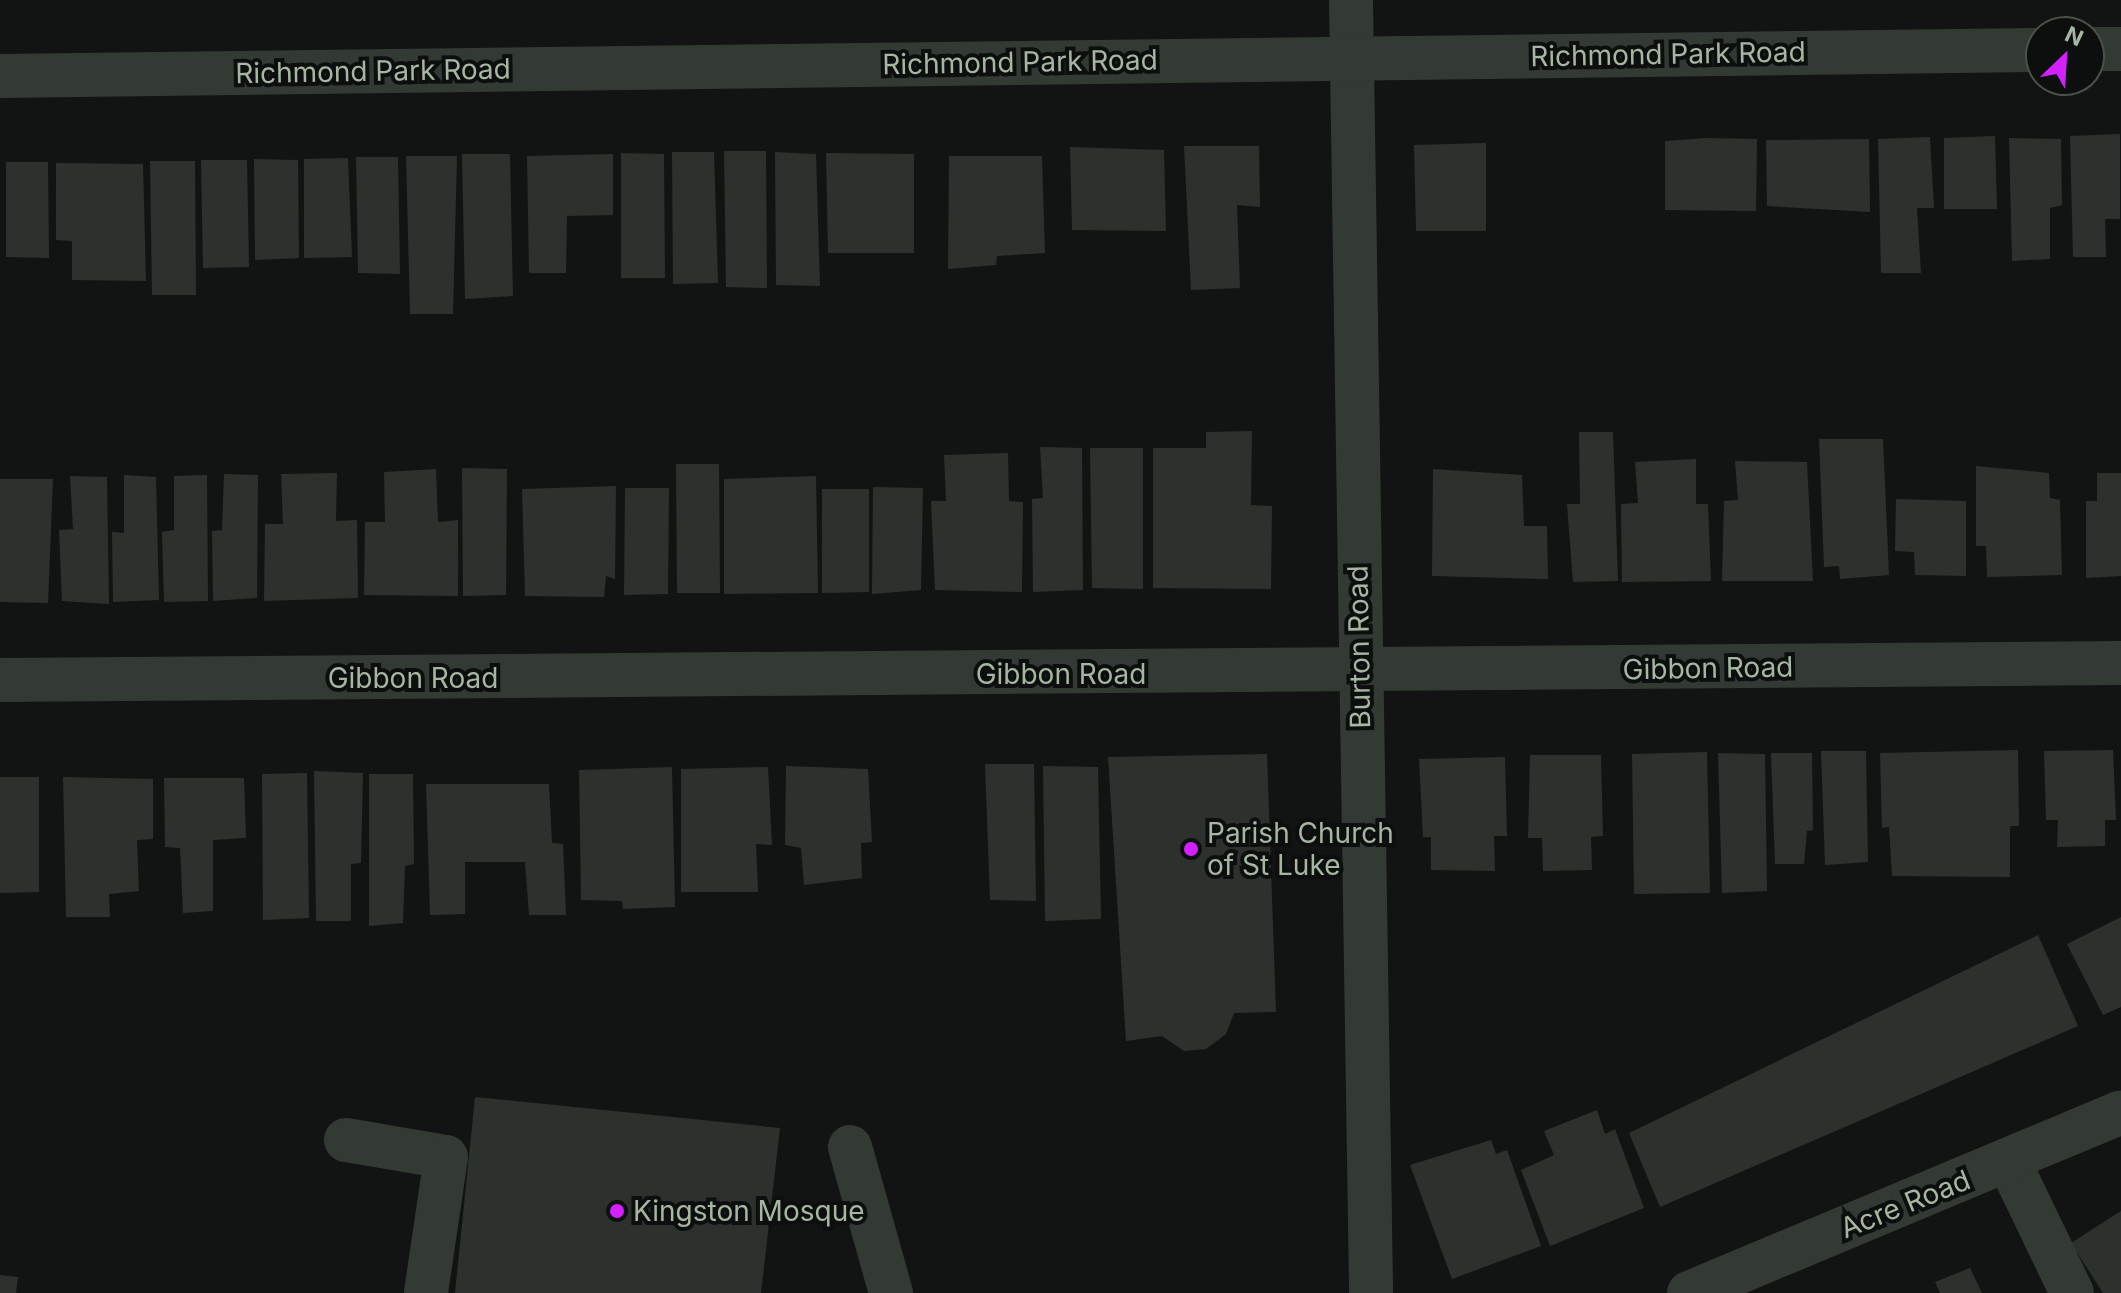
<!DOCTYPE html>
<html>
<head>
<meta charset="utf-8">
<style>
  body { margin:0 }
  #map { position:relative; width:2121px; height:1293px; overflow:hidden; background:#121413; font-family:Inter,sans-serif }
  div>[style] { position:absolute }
  .building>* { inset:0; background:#2d312d }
  .minor>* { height:44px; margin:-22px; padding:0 22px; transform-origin:22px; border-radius:22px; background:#333a33 }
  .dots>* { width:22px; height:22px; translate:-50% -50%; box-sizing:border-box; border:4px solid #0d0f0e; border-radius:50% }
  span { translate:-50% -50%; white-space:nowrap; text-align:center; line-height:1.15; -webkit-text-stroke:8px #0d0f0e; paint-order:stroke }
  .street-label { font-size:28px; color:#a6b6a2 }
  .poi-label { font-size:28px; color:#a6b6a2 }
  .left { translate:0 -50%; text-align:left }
  .north { position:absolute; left:2025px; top:16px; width:80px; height:80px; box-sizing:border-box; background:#0d0f0e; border:2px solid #4a5249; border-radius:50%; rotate:25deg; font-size:22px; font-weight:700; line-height:32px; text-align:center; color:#a6b6a2 }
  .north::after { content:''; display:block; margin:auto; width:28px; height:36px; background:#d320ff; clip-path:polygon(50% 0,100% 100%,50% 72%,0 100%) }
</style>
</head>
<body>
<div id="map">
  <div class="building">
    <div style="clip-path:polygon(2120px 134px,2120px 219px,2105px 219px,2106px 257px,2073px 257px,2070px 136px)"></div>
    <div style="clip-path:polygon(1995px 136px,1997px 209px,1944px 209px,1944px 138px)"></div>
    <div style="clip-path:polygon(1930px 137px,1934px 208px,1917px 208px,1921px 273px,1881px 273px,1878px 139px)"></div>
    <div style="clip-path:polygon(1707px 138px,1757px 139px,1756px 211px,1665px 210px,1665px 141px)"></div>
    <div style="clip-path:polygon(2009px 138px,2061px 139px,2062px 205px,2050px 208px,2050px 259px,2012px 261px)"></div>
    <div style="clip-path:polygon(1869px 139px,1870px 212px,1767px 206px,1766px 140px)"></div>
    <div style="clip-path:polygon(1486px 143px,1486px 231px,1416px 231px,1414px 145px)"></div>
    <div style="clip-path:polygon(1184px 146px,1259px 146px,1260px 207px,1237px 205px,1240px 288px,1191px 290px)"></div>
    <div style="clip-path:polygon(1070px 147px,1164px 150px,1166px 231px,1072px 230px)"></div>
    <div style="clip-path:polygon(724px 151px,766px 151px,767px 288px,726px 287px)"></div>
    <div style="clip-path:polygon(672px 152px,714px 152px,718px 283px,673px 284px)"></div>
    <div style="clip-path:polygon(775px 152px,816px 154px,820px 286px,776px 285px)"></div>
    <div style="clip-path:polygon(621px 153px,664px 154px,665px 278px,621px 278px)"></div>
    <div style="clip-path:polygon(826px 153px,914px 154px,914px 253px,828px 253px)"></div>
    <div style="clip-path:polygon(462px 154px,510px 154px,513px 296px,465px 299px)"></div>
    <div style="clip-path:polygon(613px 154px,613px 215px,567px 216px,566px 273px,529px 273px,527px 156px)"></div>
    <div style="clip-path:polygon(406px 156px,457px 156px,453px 314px,410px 314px)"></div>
    <div style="clip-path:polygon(949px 156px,1042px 156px,1045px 253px,997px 256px,996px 265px,948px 269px)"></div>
    <div style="clip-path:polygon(356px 157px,398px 157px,400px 274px,358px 273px)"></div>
    <div style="clip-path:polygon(348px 158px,352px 257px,304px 258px,304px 159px)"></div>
    <div style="clip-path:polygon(254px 159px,298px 160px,299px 258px,255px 260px)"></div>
    <div style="clip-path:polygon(201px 160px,247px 160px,249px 267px,203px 268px)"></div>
    <div style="clip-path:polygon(150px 161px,195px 161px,196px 295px,152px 295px)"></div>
    <div style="clip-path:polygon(6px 162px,48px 162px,49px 258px,6px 257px)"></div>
    <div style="clip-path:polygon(56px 163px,143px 164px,146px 281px,72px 280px,72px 241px,56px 240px)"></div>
    <div style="clip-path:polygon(1252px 431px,1251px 505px,1272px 506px,1271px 589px,1153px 588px,1153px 448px,1206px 448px,1206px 432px)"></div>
    <div style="clip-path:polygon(1579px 432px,1613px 432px,1618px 581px,1573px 582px,1567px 504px,1580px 504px)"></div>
    <div style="clip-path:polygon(1819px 439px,1883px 439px,1889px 575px,1840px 579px,1839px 566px,1824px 567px)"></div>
    <div style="clip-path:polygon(1040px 447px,1082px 448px,1083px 590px,1033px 592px,1032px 499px,1043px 498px)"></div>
    <div style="clip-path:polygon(1090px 448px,1143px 448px,1143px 589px,1092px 588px)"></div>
    <div style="clip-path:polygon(1008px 453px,1009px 501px,1023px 502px,1022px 592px,935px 590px,931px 501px,946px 501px,944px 455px)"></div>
    <div style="clip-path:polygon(1696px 459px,1696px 504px,1708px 504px,1711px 581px,1622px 582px,1621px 504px,1638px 503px,1635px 462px)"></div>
    <div style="clip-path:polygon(1735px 461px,1807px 462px,1813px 581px,1722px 581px,1724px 501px,1738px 500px)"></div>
    <div style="clip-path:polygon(676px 464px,719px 464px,720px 593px,677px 593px)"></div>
    <div style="clip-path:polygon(1976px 466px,2049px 473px,2050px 498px,2060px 500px,2062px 575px,1987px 577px,1986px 546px,1976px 546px)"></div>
    <div style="clip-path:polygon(462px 468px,507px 469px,506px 595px,463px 596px)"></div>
    <div style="clip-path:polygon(436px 469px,438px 522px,458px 520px,458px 596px,364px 595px,365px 522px,385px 522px,384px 472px)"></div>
    <div style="clip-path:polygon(1433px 469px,1522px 475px,1524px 526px,1547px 526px,1548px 579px,1432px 576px)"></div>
    <div style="clip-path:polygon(337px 473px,336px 521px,357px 520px,358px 598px,264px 601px,265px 524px,283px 524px,281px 474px)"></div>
    <div style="clip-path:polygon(2097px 473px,2121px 473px,2121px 576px,2086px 578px,2086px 501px,2097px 501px)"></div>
    <div style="clip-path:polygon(224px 474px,258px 475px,257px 598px,213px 601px,212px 531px,222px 530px)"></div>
    <div style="clip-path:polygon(124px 475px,156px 477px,159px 600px,113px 602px,112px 532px,124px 533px)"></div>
    <div style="clip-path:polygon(207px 475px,208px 601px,164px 602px,162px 532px,174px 530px,174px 476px)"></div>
    <div style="clip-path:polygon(70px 476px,107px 477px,109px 604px,62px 601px,59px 530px,73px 529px)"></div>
    <div style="clip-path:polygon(816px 476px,818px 593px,724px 594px,724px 479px)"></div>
    <div style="clip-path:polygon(0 479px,53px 479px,48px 603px,0 602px)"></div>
    <div style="clip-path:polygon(616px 486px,615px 579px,606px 576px,604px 597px,525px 596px,522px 489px)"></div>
    <div style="clip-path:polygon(873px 487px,923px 488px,921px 590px,872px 594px)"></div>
    <div style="clip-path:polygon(625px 488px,669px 488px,668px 594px,624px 595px)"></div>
    <div style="clip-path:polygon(822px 489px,869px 489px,869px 592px,822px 593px)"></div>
    <div style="clip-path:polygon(1896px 499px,1966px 501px,1966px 576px,1915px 575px,1914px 552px,1895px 551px)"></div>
    <div style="clip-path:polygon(2018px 750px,2019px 826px,2010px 826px,2010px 877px,1892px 876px,1889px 827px,1882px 828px,1880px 753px)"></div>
    <div style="clip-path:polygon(2113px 750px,2116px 820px,2105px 820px,2105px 846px,2057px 847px,2058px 820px,2046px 820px,2044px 751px)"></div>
    <div style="clip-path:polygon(1821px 751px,1866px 751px,1868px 862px,1825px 865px)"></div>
    <div style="clip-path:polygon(1707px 752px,1710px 893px,1634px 894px,1632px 754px)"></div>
    <div style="clip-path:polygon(1718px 753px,1765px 754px,1767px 891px,1722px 893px)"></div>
    <div style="clip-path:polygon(1771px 753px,1812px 753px,1813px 830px,1807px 831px,1804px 864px,1775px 864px)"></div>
    <div style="clip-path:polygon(1267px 754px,1276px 1012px,1234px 1013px,1226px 1034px,1206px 1049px,1184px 1051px,1162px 1036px,1126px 1041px,1108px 757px)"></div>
    <div style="clip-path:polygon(1530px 755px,1601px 755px,1603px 836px,1591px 837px,1592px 870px,1543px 871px,1542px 838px,1528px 838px)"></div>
    <div style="clip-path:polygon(1505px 757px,1507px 836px,1494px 836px,1495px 871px,1431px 870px,1431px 837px,1423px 837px,1419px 759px)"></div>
    <div style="clip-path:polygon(985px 764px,1034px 764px,1036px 901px,990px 900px)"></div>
    <div style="clip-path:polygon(786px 766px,868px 769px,872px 842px,861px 843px,862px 878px,804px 885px,801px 848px,785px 845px)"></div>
    <div style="clip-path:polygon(1043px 766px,1098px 767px,1101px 919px,1045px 921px)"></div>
    <div style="clip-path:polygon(672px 767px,675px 907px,623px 909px,622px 901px,581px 900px,579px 770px)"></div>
    <div style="clip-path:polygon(768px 767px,772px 845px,756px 844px,758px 892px,681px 892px,681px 769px)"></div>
    <div style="clip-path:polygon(314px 771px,363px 773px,361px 863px,351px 864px,351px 921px,316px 921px)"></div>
    <div style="clip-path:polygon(307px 773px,309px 918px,263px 920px,262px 774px)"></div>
    <div style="clip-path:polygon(369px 774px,413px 774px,414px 864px,405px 866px,403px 923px,369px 926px)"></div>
    <div style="clip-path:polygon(0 777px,39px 777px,39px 892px,0 893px)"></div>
    <div style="clip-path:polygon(63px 777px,153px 779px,153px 839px,137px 840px,139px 891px,109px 894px,110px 917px,66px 917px)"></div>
    <div style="clip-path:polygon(164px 778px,244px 778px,246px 838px,213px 840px,213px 911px,183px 913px,180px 848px,165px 847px)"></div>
    <div style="clip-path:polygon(426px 784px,549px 784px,552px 843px,563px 844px,566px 915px,529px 915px,525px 862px,465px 862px,465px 914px,430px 915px)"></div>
    <div style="clip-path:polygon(2121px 917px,2121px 1007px,2103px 1015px,2067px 944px)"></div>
    <div style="clip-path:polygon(2038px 935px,2078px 1026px,1660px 1207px,1629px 1133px)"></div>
    <div style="clip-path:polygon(475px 1097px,780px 1128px,761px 1293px,455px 1293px)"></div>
    <div style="clip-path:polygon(1597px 1110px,1605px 1134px,1615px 1129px,1644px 1208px,1550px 1246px,1521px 1170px,1554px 1155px,1544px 1131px)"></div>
    <div style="clip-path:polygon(1491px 1140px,1496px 1154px,1507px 1150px,1541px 1246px,1452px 1279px,1410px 1165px)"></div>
    <div style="clip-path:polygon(2121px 1211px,2121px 1293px,2103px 1293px,2071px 1243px)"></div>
    <div style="clip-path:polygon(1970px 1268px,1982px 1293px,1940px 1293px,1935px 1282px)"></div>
    <div style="clip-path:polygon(0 1275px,18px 1277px,16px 1293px,0 1293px)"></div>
  </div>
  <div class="minor">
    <div style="left:1351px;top:0;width:1293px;rotate:89.11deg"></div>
    <div style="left:2089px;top:49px;width:32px"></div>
    <div style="left:0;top:76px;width:2041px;rotate:-0.73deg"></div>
    <div style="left:0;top:680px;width:2121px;rotate:-0.46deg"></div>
    <div style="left:346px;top:1140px;width:101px;rotate:9.6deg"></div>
    <div style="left:446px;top:1157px;width:137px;rotate:98.4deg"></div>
    <div style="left:850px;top:1147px;width:152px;rotate:74.3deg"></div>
    <div style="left:2009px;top:1162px;width:145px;rotate:64.3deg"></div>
    <div style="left:1689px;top:1293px;width:468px;rotate:-22.7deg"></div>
  </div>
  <div class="dots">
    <div style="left:1191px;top:849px;background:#d320ff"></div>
    <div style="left:617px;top:1211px;background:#d320ff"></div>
  </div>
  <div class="street-label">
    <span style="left:1668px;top:54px;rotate:-1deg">Richmond Park Road</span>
    <span style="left:1020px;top:62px;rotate:-1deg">Richmond Park Road</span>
    <span style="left:373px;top:71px;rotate:-1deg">Richmond Park Road</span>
    <span style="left:1359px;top:647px;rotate:-91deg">Burton Road</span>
    <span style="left:1708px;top:668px;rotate:-1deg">Gibbon Road</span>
    <span style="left:1061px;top:674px">Gibbon Road</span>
    <span style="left:413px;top:678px">Gibbon Road</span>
    <span style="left:1905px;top:1204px;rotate:-22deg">Acre Road</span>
  </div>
  <div class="poi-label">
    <span class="left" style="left:1207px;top:849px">Parish Church<br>of St Luke</span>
    <span class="left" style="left:633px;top:1211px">Kingston Mosque</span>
  </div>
  <div class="north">N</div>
</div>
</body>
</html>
